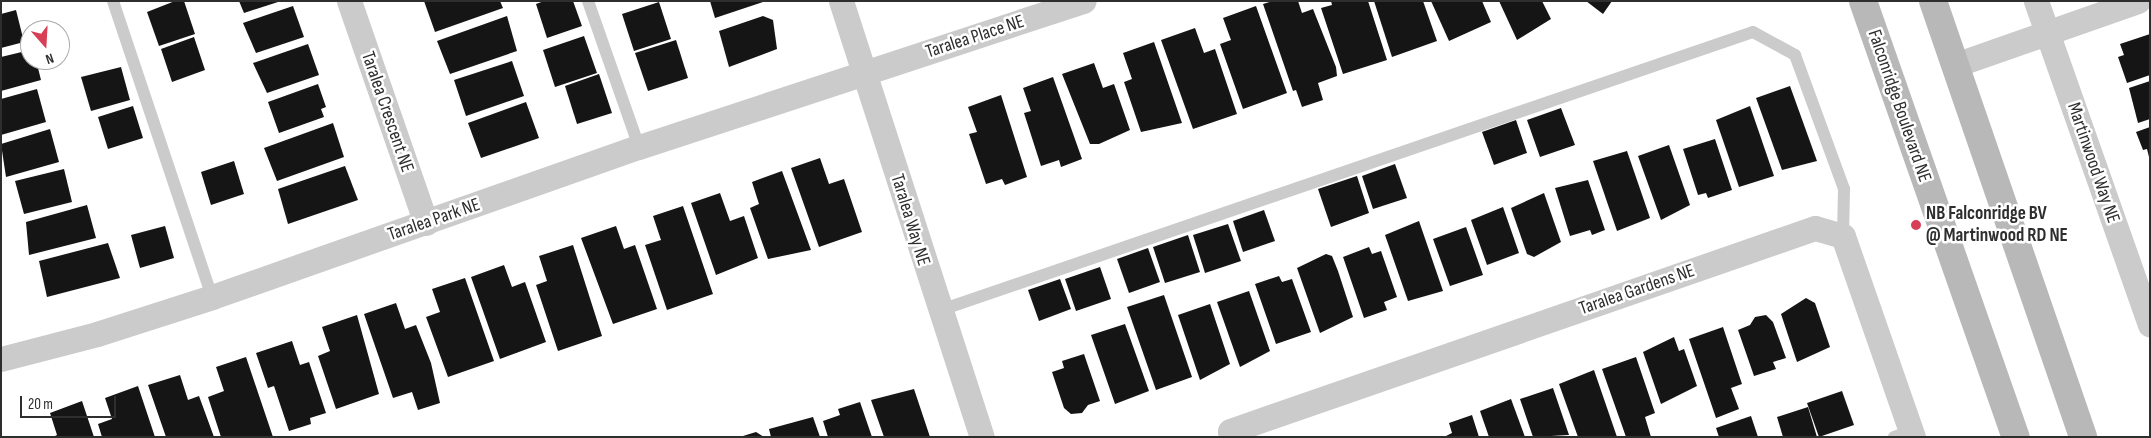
<!DOCTYPE html>
<html>
<head>
<meta charset="utf-8">
<style>
  body { margin:0 }
  #map { position:relative; width:2151px; height:438px; overflow:hidden; background:#fff; font-family:"Sofia Sans Condensed",sans-serif }
  div>[style] { position:absolute }
  .building>* { inset:0; background:#151515 }
  .service>* { height:12px; margin:-6px; padding:0 6px; transform-origin:6px; border-radius:6px; background:#cbcbcb }
  .minor>* { height:25px; margin:-12.5px; padding:0 12.5px; transform-origin:12.5px; border-radius:12.5px; background:#cbcbcb }
  .secondary>* { height:28px; margin:-14px; padding:0 14px; transform-origin:14px; border-radius:14px; background:#b8b8b8 }
  .dots>* { width:14px; height:14px; translate:-50% -50%; box-sizing:border-box; border:2px solid #fff; border-radius:50% }
  span { translate:-50% -50%; white-space:nowrap; text-align:center; line-height:1.15; -webkit-text-stroke:5px #fff; paint-order:stroke }
  .street-label { font-size:19px; color:#2e2e2e }
  .poi-label { font-size:19px; color:#2e2e2e; font-weight:700 }
  .left { translate:0 -50%; text-align:left }
  .frame { position:absolute; inset:0; border:2px solid #2e2e2e; pointer-events:none }
  .north { position:absolute; left:20px; top:20px; width:50px; height:50px; box-sizing:border-box; background:#fff; border:1px solid #ababab; border-radius:50%; rotate:161deg; font-size:14px; font-weight:700; line-height:20px; text-align:center; color:#2e2e2e }
  .north::after { content:''; display:block; margin:auto; width:18px; height:22px; background:#d63f55; clip-path:polygon(50% 0,100% 100%,50% 72%,0 100%) }
  .scale { position:absolute; left:20px; top:396px; width:96px; height:22px; box-sizing:border-box; border:2px solid #2e2e2e; border-top:0; padding-left:6px; font-size:15px; line-height:18px; white-space:nowrap; color:#2e2e2e; -webkit-text-stroke:4px #fff; paint-order:stroke }
</style>
</head>
<body>
<div id="map">
  <div class="building">
    <div style="clip-path:polygon(175px 1px,184px 1px,195px 34px,159px 46px,147px 12px)"></div>
    <div style="clip-path:polygon(239px 1px,278px 1px,278px 2px,244px 13px)"></div>
    <div style="clip-path:polygon(424px 1px,500px 1px,503px 8px,435px 32px)"></div>
    <div style="clip-path:polygon(544px 1px,573px 1px,582px 26px,547px 38px,536px 4px)"></div>
    <div style="clip-path:polygon(710px 1px,763px 1px,763px 2px,715px 18px)"></div>
    <div style="clip-path:polygon(1273px 1px,1298px 1px,1302px 13px,1313px 9px,1336px 67px,1337px 76px,1318px 83px,1323px 100px,1302px 107px,1296px 90px,1293px 91px,1263px 4px)"></div>
    <div style="clip-path:polygon(1331px 1px,1368px 1px,1387px 60px,1343px 74px,1321px 8px,1332px 5px)"></div>
    <div style="clip-path:polygon(1374px 1px,1423px 1px,1437px 41px,1392px 57px)"></div>
    <div style="clip-path:polygon(1431px 1px,1482px 1px,1491px 22px,1449px 41px)"></div>
    <div style="clip-path:polygon(1499px 1px,1542px 1px,1551px 19px,1517px 40px)"></div>
    <div style="clip-path:polygon(1586px 1px,1612px 1px,1603px 14px)"></div>
    <div style="clip-path:polygon(659px 2px,671px 39px,634px 51px,622px 14px)"></div>
    <div style="clip-path:polygon(293px 6px,304px 37px,256px 53px,243px 23px)"></div>
    <div style="clip-path:polygon(1256px 6px,1287px 93px,1243px 109px,1220px 44px,1231px 40px,1223px 18px)"></div>
    <div style="clip-path:polygon(16px 10px,24px 42px,1px 48px,1px 14px)"></div>
    <div style="clip-path:polygon(507px 16px,517px 51px,450px 74px,437px 41px)"></div>
    <div style="clip-path:polygon(763px 16px,773px 20px,777px 49px,729px 67px,719px 31px)"></div>
    <div style="clip-path:polygon(1195px 28px,1204px 53px,1215px 49px,1237px 114px,1193px 129px,1161px 40px)"></div>
    <div style="clip-path:polygon(2150px 34px,2150px 75px,2127px 83px,2118px 57px,2124px 55px,2120px 44px)"></div>
    <div style="clip-path:polygon(584px 36px,597px 73px,555px 87px,543px 50px)"></div>
    <div style="clip-path:polygon(194px 37px,205px 70px,172px 82px,161px 49px)"></div>
    <div style="clip-path:polygon(676px 40px,688px 78px,648px 91px,635px 53px)"></div>
    <div style="clip-path:polygon(1154px 42px,1182px 123px,1141px 132px,1124px 82px,1132px 79px,1123px 53px)"></div>
    <div style="clip-path:polygon(308px 44px,319px 75px,267px 93px,253px 63px)"></div>
    <div style="clip-path:polygon(30px 50px,30px 60px,36px 60px,41px 80px,1px 91px,1px 57px)"></div>
    <div style="clip-path:polygon(512px 61px,524px 96px,466px 116px,454px 80px)"></div>
    <div style="clip-path:polygon(1094px 63px,1103px 88px,1114px 84px,1130px 130px,1099px 144px,1090px 144px,1062px 74px)"></div>
    <div style="clip-path:polygon(121px 67px,130px 100px,91px 111px,81px 77px)"></div>
    <div style="clip-path:polygon(599px 74px,612px 113px,577px 124px,565px 86px)"></div>
    <div style="clip-path:polygon(1053px 77px,1082px 159px,1061px 167px,1059px 160px,1041px 166px,1024px 113px,1031px 111px,1023px 88px)"></div>
    <div style="clip-path:polygon(2150px 81px,2150px 119px,2138px 123px,2129px 88px)"></div>
    <div style="clip-path:polygon(318px 84px,326px 107px,321px 109px,324px 117px,279px 133px,268px 102px)"></div>
    <div style="clip-path:polygon(1790px 86px,1817px 161px,1782px 170px,1756px 98px)"></div>
    <div style="clip-path:polygon(37px 89px,46px 122px,1px 135px,1px 99px)"></div>
    <div style="clip-path:polygon(1001px 95px,1027px 177px,1005px 185px,1002px 179px,986px 184px,969px 134px,977px 132px,968px 107px)"></div>
    <div style="clip-path:polygon(526px 102px,539px 138px,481px 158px,468px 123px)"></div>
    <div style="clip-path:polygon(133px 106px,143px 138px,108px 149px,98px 117px)"></div>
    <div style="clip-path:polygon(1750px 106px,1774px 176px,1739px 187px,1716px 120px)"></div>
    <div style="clip-path:polygon(1561px 108px,1575px 145px,1540px 157px,1527px 120px)"></div>
    <div style="clip-path:polygon(1516px 120px,1527px 153px,1494px 165px,1482px 132px)"></div>
    <div style="clip-path:polygon(333px 123px,344px 157px,277px 181px,264px 148px)"></div>
    <div style="clip-path:polygon(2150px 127px,2150px 157px,2149px 157px,2147px 149px,2143px 150px,2136px 132px)"></div>
    <div style="clip-path:polygon(50px 129px,59px 162px,6px 177px,1px 144px)"></div>
    <div style="clip-path:polygon(1715px 139px,1732px 190px,1708px 198px,1706px 193px,1698px 195px,1683px 149px)"></div>
    <div style="clip-path:polygon(1669px 145px,1690px 205px,1661px 220px,1638px 156px)"></div>
    <div style="clip-path:polygon(1627px 151px,1650px 218px,1617px 231px,1593px 161px)"></div>
    <div style="clip-path:polygon(820px 158px,829px 184px,844px 179px,862px 232px,819px 247px,791px 168px)"></div>
    <div style="clip-path:polygon(234px 161px,244px 194px,211px 205px,201px 172px)"></div>
    <div style="clip-path:polygon(1395px 164px,1407px 198px,1373px 209px,1362px 176px)"></div>
    <div style="clip-path:polygon(345px 166px,358px 200px,288px 224px,278px 189px)"></div>
    <div style="clip-path:polygon(64px 169px,72px 202px,24px 214px,15px 181px)"></div>
    <div style="clip-path:polygon(782px 171px,811px 250px,768px 259px,750px 208px,759px 204px,752px 182px)"></div>
    <div style="clip-path:polygon(1357px 176px,1369px 213px,1331px 227px,1318px 189px)"></div>
    <div style="clip-path:polygon(1588px 180px,1605px 230px,1592px 235px,1590px 230px,1570px 236px,1555px 188px)"></div>
    <div style="clip-path:polygon(720px 193px,730px 221px,744px 216px,758px 258px,716px 275px,691px 203px)"></div>
    <div style="clip-path:polygon(1544px 193px,1561px 242px,1534px 257px,1527px 254px,1511px 208px)"></div>
    <div style="clip-path:polygon(87px 205px,96px 238px,29px 255px,26px 222px)"></div>
    <div style="clip-path:polygon(683px 206px,713px 294px,667px 310px,645px 245px,661px 240px,653px 216px)"></div>
    <div style="clip-path:polygon(1503px 207px,1519px 253px,1487px 265px,1471px 220px)"></div>
    <div style="clip-path:polygon(1264px 210px,1275px 241px,1243px 252px,1233px 221px)"></div>
    <div style="clip-path:polygon(1419px 221px,1443px 291px,1408px 301px,1385px 235px)"></div>
    <div style="clip-path:polygon(1228px 224px,1241px 261px,1205px 273px,1193px 235px)"></div>
    <div style="clip-path:polygon(165px 226px,174px 258px,140px 268px,131px 235px)"></div>
    <div style="clip-path:polygon(616px 226px,624px 249px,635px 245px,657px 309px,613px 324px,581px 238px)"></div>
    <div style="clip-path:polygon(1466px 227px,1483px 275px,1450px 286px,1433px 239px)"></div>
    <div style="clip-path:polygon(1188px 235px,1200px 272px,1165px 283px,1153px 247px)"></div>
    <div style="clip-path:polygon(108px 243px,120px 278px,47px 297px,39px 261px)"></div>
    <div style="clip-path:polygon(573px 245px,602px 336px,558px 351px,536px 285px,547px 281px,539px 256px)"></div>
    <div style="clip-path:polygon(1369px 247px,1372px 254px,1381px 251px,1397px 297px,1384px 302px,1387px 310px,1364px 318px,1343px 257px)"></div>
    <div style="clip-path:polygon(1148px 248px,1160px 282px,1129px 293px,1117px 259px)"></div>
    <div style="clip-path:polygon(1326px 254px,1332px 256px,1338px 271px,1353px 317px,1320px 333px,1297px 268px)"></div>
    <div style="clip-path:polygon(504px 265px,512px 287px,525px 282px,546px 342px,500px 359px,471px 277px)"></div>
    <div style="clip-path:polygon(1100px 267px,1111px 299px,1076px 311px,1065px 279px)"></div>
    <div style="clip-path:polygon(1279px 276px,1282px 282px,1292px 279px,1311px 332px,1276px 344px,1255px 284px)"></div>
    <div style="clip-path:polygon(465px 278px,494px 361px,448px 377px,426px 317px,440px 312px,432px 289px)"></div>
    <div style="clip-path:polygon(1060px 279px,1071px 309px,1039px 321px,1028px 290px)"></div>
    <div style="clip-path:polygon(1249px 291px,1270px 351px,1240px 367px,1217px 302px)"></div>
    <div style="clip-path:polygon(1164px 295px,1192px 377px,1156px 390px,1127px 307px)"></div>
    <div style="clip-path:polygon(1806px 298px,1815px 303px,1830px 347px,1797px 362px,1781px 314px)"></div>
    <div style="clip-path:polygon(396px 303px,405px 329px,416px 325px,431px 363px,440px 403px,418px 410px,412px 392px,393px 398px,364px 314px)"></div>
    <div style="clip-path:polygon(1210px 304px,1230px 364px,1200px 380px,1178px 315px)"></div>
    <div style="clip-path:polygon(357px 315px,379px 394px,336px 409px,318px 356px,330px 351px,322px 327px)"></div>
    <div style="clip-path:polygon(1766px 315px,1773px 322px,1786px 358px,1773px 362px,1776px 369px,1754px 376px,1738px 330px,1750px 325px,1755px 317px)"></div>
    <div style="clip-path:polygon(1125px 324px,1149px 391px,1115px 404px,1091px 335px)"></div>
    <div style="clip-path:polygon(1723px 327px,1742px 384px,1731px 388px,1739px 409px,1716px 418px,1689px 339px)"></div>
    <div style="clip-path:polygon(1674px 337px,1679px 351px,1684px 349px,1697px 386px,1661px 404px,1643px 352px)"></div>
    <div style="clip-path:polygon(292px 341px,300px 365px,309px 362px,326px 413px,310px 418px,311px 424px,289px 431px,274px 386px,268px 388px,256px 353px)"></div>
    <div style="clip-path:polygon(1084px 354px,1100px 401px,1088px 405px,1082px 413px,1071px 414px,1064px 408px,1052px 372px,1064px 368px,1062px 361px)"></div>
    <div style="clip-path:polygon(246px 357px,273px 437px,221px 437px,208px 397px,224px 391px,216px 367px)"></div>
    <div style="clip-path:polygon(1636px 357px,1655px 413px,1645px 417px,1651px 437px,1626px 437px,1602px 369px)"></div>
    <div style="clip-path:polygon(1594px 370px,1617px 437px,1578px 437px,1559px 384px)"></div>
    <div style="clip-path:polygon(180px 375px,188px 400px,199px 396px,214px 437px,166px 437px,148px 385px)"></div>
    <div style="clip-path:polygon(138px 386px,155px 437px,102px 437px,98px 424px,112px 419px,105px 398px)"></div>
    <div style="clip-path:polygon(1553px 388px,1569px 435px,1533px 437px,1520px 399px)"></div>
    <div style="clip-path:polygon(914px 389px,930px 437px,884px 437px,871px 400px)"></div>
    <div style="clip-path:polygon(1842px 391px,1854px 425px,1819px 437px,1807px 403px)"></div>
    <div style="clip-path:polygon(1511px 399px,1525px 437px,1489px 437px,1480px 411px)"></div>
    <div style="clip-path:polygon(82px 401px,94px 437px,53px 437px,57px 435px,50px 413px)"></div>
    <div style="clip-path:polygon(860px 402px,872px 437px,828px 437px,823px 421px,840px 415px,838px 409px)"></div>
    <div style="clip-path:polygon(1808px 407px,1817px 437px,1783px 437px,1777px 417px)"></div>
    <div style="clip-path:polygon(1472px 415px,1479px 437px,1444px 437px,1452px 433px,1449px 423px)"></div>
    <div style="clip-path:polygon(1751px 416px,1758px 437px,1719px 437px,1716px 428px)"></div>
    <div style="clip-path:polygon(813px 417px,820px 437px,771px 437px,769px 429px)"></div>
    <div style="clip-path:polygon(756px 432px,764px 437px,743px 437px,743px 436px)"></div>
  </div>
  <div class="service">
    <div style="left:113px;top:1px;width:312px;rotate:71.5deg"></div>
    <div style="left:588px;top:1px;width:155px;rotate:70.7deg"></div>
    <div style="left:938px;top:311px;width:861px;rotate:-18.9deg"></div>
    <div style="left:1753px;top:32px;width:48px;rotate:28.7deg"></div>
    <div style="left:1795px;top:55px;width:143px;rotate:69.9deg"></div>
    <div style="left:1844px;top:189px;width:47px;rotate:91.2deg"></div>
    <div style="left:1894px;top:437px;width:18px;rotate:-19deg"></div>
  </div>
  <div class="minor">
    <div style="left:349px;top:1px;width:235px;rotate:70.9deg"></div>
    <div style="left:841px;top:1px;width:458px;rotate:72.1deg"></div>
    <div style="left:2036px;top:1px;width:343px;rotate:70.6deg"></div>
    <div style="left:1955px;top:65px;width:194px;rotate:-19.3deg"></div>
    <div style="left:1px;top:359px;width:99px;rotate:-14.6deg"></div>
    <div style="left:97px;top:334px;width:121px;rotate:-17.8deg"></div>
    <div style="left:212px;top:297px;width:453px;rotate:-19.4deg"></div>
    <div style="left:639px;top:147px;width:468px;rotate:-18.2deg"></div>
    <div style="left:1232px;top:437px;width:6px;rotate:-108deg"></div>
    <div style="left:1230px;top:431px;width:619px;rotate:-19.14deg"></div>
    <div style="left:1815px;top:228px;width:29px;rotate:16deg"></div>
    <div style="left:1843px;top:236px;width:213px;rotate:70.8deg"></div>
  </div>
  <div class="secondary">
    <div style="left:1863px;top:1px;width:462px;rotate:70.7deg"></div>
    <div style="left:1933px;top:1px;width:461px;rotate:71deg"></div>
  </div>
  <div class="dots">
    <div style="left:1916px;top:225px;background:#d63f55"></div>
  </div>
  <div class="street-label">
    <span style="left:975px;top:37px;rotate:-18deg">Taralea Place NE</span>
    <span style="left:1899px;top:106px;rotate:71deg">Falconridge Boulevard NE</span>
    <span style="left:387px;top:112px;rotate:71deg">Taralea Crescent NE</span>
    <span style="left:2093px;top:163px;rotate:71deg">Martinwood Way NE</span>
    <span style="left:434px;top:220px;rotate:-19deg">Taralea Park NE</span>
    <span style="left:910px;top:220px;rotate:73deg">Taralea Way NE</span>
    <span style="left:1637px;top:290px;rotate:-19deg">Taralea Gardens NE</span>
  </div>
  <div class="poi-label">
    <span class="left" style="left:1926px;top:225px">NB Falconridge BV<br>@ Martinwood RD NE</span>
  </div>
  <div class="frame"></div>
  <div class="north">N</div>
  <div class="scale">20 m</div>
</div>
</body>
</html>
